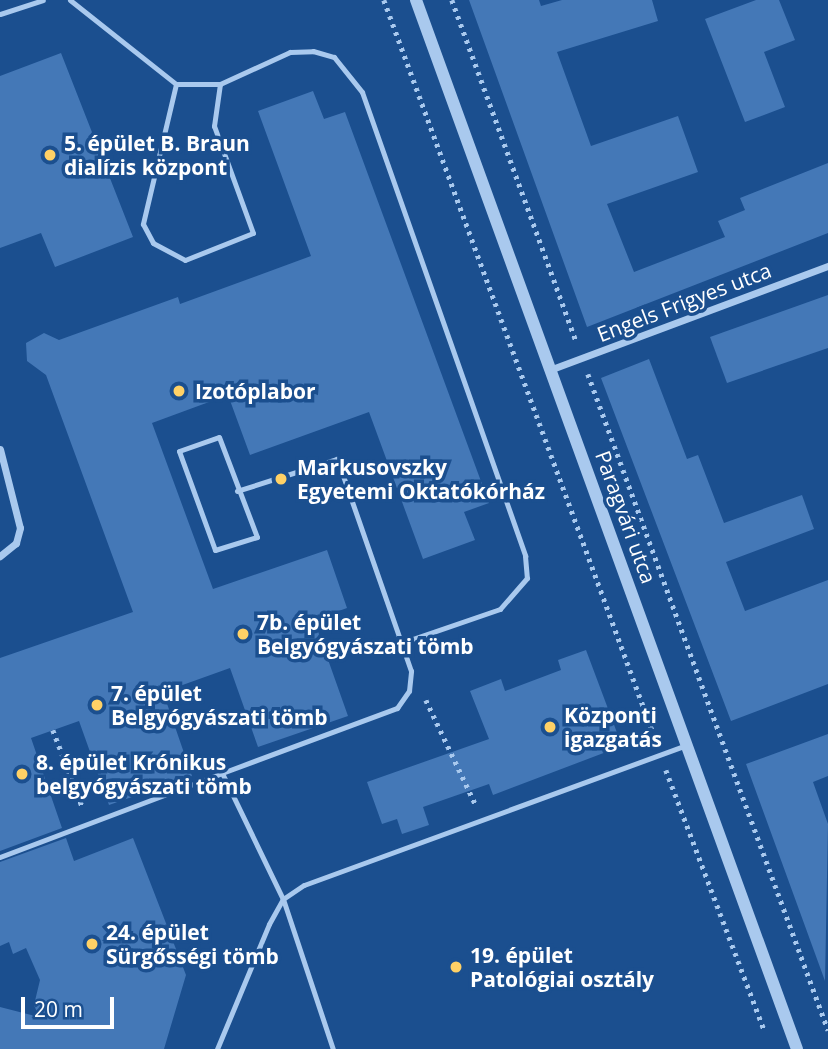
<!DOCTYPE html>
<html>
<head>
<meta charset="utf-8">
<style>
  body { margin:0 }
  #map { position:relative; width:828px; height:1049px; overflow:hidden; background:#1b4f8f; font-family:"Open Sans",sans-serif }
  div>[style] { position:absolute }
  .building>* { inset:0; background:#4478b7 }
  .path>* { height:4.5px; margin-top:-2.25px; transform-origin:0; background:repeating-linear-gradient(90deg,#a9c9ee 0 3.5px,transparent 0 8.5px) }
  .service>* { height:5px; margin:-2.5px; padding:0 2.5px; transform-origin:2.5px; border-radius:2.5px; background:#a9c9ee }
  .minor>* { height:7px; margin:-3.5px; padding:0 3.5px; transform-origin:3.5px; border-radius:3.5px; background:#a9c9ee }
  .tertiary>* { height:12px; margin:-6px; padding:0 6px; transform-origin:6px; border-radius:6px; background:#a9c9ee }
  .dots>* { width:19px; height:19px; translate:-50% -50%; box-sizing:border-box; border:4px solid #1b4f8f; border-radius:50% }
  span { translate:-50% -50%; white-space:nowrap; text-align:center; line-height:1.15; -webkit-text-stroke:7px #1b4f8f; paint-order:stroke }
  .poi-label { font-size:21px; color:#fff; font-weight:700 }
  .left { translate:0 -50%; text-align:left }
  .street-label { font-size:21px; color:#fff }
  .scale { position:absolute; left:21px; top:997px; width:93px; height:32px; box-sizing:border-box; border:4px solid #fff; border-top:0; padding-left:9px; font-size:21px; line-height:24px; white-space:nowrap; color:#fff; -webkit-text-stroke:5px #1b4f8f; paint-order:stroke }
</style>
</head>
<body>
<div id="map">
  <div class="building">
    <div style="clip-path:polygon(469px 0,539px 0,541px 6px,562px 0,652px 0,658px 21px,557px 52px,591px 146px,678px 116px,698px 172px,607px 204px,634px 272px,725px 237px,718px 221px,745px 210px,740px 198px,828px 163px,828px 233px,587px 327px)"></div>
    <div style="clip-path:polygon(756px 0,779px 0,795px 40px,764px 52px,785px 107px,745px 122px,705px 19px)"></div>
    <div style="clip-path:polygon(61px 53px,133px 237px,55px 267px,41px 233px,0 248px,0 76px)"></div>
    <div style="clip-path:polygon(313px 91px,324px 119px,345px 112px,489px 503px,464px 512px,475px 540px,423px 559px,369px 412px,250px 455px,228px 395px,152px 423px,213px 589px,327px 550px,347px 608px,314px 620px,348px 716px,258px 747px,230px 668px,163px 692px,192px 776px,109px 805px,79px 721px,31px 738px,62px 828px,0 851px,0 658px,133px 612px,46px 375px,27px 361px,26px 343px,44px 333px,59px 340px,178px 297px,180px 304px,311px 256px,258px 111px)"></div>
    <div style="clip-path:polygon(828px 295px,828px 348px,727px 383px,710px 337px)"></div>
    <div style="clip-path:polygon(649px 359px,687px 459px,698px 455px,724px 523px,802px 495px,814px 529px,726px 562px,745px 611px,828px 580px,828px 684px,731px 721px,601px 378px)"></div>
    <div style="clip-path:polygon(586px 650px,622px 746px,493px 795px,489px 784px,423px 807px,429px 825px,402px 834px,397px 819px,382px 824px,367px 782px,489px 739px,470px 691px,501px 679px,505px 691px,561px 670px,558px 660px)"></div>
    <div style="clip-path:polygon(828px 734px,828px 776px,813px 782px,828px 824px,825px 981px,746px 764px)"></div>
    <div style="clip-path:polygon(66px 838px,74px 861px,133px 838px,186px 975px,164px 1049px,0 1049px,0 1007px,39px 1017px,34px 1005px,40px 980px,26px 948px,13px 954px,9px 942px,0 946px,0 862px)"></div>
  </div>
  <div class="path">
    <div style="left:384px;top:0;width:786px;rotate:69.84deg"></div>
    <div style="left:452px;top:0;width:365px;rotate:70deg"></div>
    <div style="left:588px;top:374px;width:699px;rotate:69.9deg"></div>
    <div style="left:426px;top:700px;width:114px;rotate:64.6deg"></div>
    <div style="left:53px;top:730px;width:81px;rotate:69.1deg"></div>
    <div style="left:666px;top:770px;width:278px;rotate:69.3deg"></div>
  </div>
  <div class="service">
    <div style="left:70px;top:0;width:135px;rotate:38.4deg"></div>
    <div style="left:176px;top:84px;width:44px"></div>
    <div style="left:0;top:14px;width:45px;rotate:-18deg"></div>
    <div style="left:176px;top:84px;width:144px;rotate:103.3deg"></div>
    <div style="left:143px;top:224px;width:21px;rotate:62deg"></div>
    <div style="left:153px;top:243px;width:36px;rotate:28deg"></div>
    <div style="left:185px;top:260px;width:73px;rotate:-21.7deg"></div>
    <div style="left:253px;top:233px;width:114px;rotate:-110deg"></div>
    <div style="left:214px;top:126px;width:42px;rotate:-81.9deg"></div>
    <div style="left:220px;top:84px;width:77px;rotate:-24.6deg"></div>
    <div style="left:290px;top:52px;width:23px;rotate:-2deg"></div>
    <div style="left:313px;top:51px;width:22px;rotate:16deg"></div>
    <div style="left:334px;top:57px;width:45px;rotate:51.3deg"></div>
    <div style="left:362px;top:92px;width:492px;rotate:70.6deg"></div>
    <div style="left:525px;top:556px;width:22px;rotate:85deg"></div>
    <div style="left:527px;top:578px;width:41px;rotate:131.1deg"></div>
    <div style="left:500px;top:609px;width:105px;rotate:161deg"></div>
    <div style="left:219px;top:437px;width:107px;rotate:69.2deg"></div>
    <div style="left:257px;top:537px;width:44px;rotate:162.8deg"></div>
    <div style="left:215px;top:550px;width:105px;rotate:-110deg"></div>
    <div style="left:179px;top:451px;width:42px;rotate:-19.3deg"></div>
    <div style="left:222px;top:773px;width:187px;rotate:-20.4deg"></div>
    <div style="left:397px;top:708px;width:21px;rotate:-55deg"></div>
    <div style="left:409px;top:691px;width:20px;rotate:-84deg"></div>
    <div style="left:411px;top:671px;width:225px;rotate:-109.2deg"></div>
    <div style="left:337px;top:459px;width:105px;rotate:162.3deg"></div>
    <div style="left:0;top:857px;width:237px;rotate:-20.7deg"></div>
    <div style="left:222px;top:773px;width:140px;rotate:64.2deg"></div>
    <div style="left:283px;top:899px;width:158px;rotate:71.6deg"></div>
    <div style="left:217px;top:1049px;width:135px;rotate:-67.4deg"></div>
    <div style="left:269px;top:924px;width:29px;rotate:-61deg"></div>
    <div style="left:283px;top:899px;width:25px;rotate:-34deg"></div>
    <div style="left:304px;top:885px;width:407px;rotate:-20.1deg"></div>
  </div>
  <div class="minor">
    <div style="left:552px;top:369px;width:295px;rotate:-20.5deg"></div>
    <div style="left:0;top:449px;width:81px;rotate:75.8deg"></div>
    <div style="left:20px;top:528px;width:16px;rotate:105deg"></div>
    <div style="left:16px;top:543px;width:21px;rotate:141deg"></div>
  </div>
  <div class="tertiary">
    <div style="left:416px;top:0;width:1116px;rotate:70.04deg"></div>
  </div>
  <div class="dots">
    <div style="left:50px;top:155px;background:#ffd166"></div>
    <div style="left:179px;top:391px;background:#ffd166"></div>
    <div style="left:281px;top:479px;background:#ffd166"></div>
    <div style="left:243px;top:634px;background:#ffd166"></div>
    <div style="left:97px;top:705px;background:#ffd166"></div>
    <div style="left:550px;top:727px;background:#ffd166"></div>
    <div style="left:22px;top:774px;background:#ffd166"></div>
    <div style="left:92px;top:944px;background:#ffd166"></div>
    <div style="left:456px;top:967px;background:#ffd166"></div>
  </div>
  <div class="poi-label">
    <span class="left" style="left:64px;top:155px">5. épület B. Braun<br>dialízis központ</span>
    <span class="left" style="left:195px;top:391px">Izotóplabor</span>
    <span class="left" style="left:297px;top:479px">Markusovszky<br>Egyetemi Oktatókórház</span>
    <span class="left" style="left:257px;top:634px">7b. épület<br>Belgyógyászati tömb</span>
    <span class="left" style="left:111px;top:705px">7. épület<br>Belgyógyászati tömb</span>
    <span class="left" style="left:564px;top:727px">Központi<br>igazgatás</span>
    <span class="left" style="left:36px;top:774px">8. épület Krónikus<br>belgyógyászati tömb</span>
    <span class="left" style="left:106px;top:944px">24. épület<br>Sürgősségi tömb</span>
    <span class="left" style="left:470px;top:967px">19. épület<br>Patológiai osztály</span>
  </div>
  <div class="street-label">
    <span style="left:684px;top:302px;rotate:-21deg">Engels Frigyes utca</span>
    <span style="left:626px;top:517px;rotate:70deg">Paragvári utca</span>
  </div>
  <div class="scale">20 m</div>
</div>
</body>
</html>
